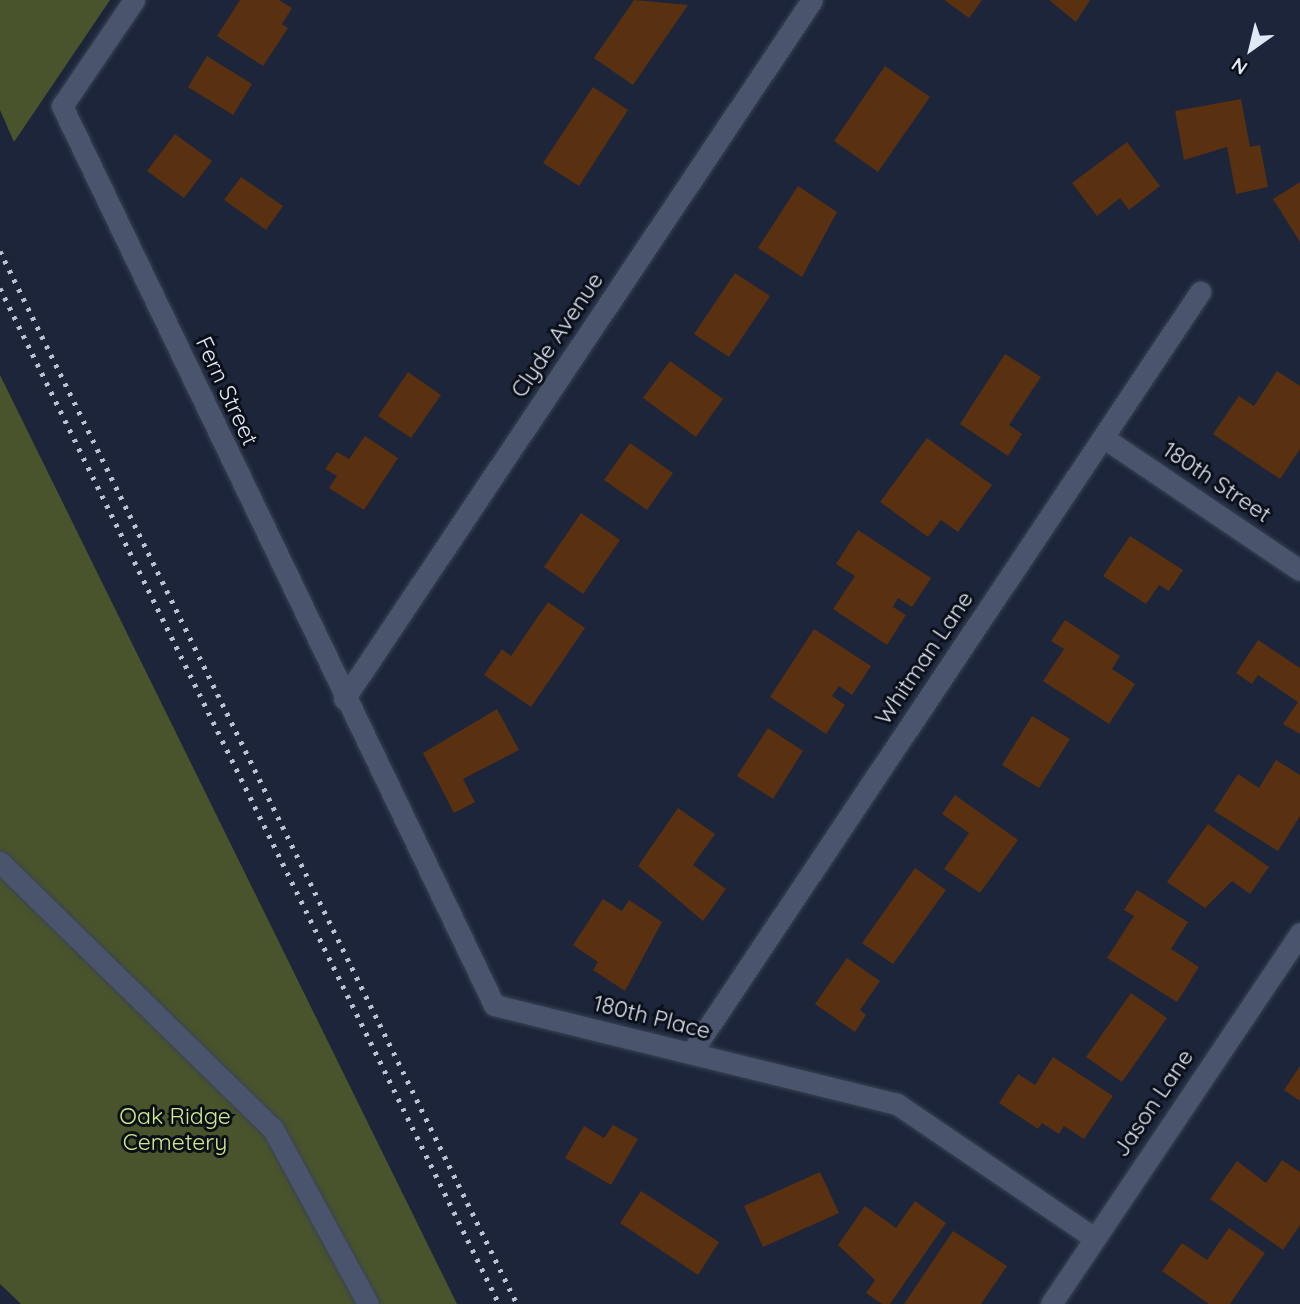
<!DOCTYPE html>
<html>
<head>
<meta charset="utf-8">
<style>
  body { margin:0 }
  #map { position:relative; width:1300px; height:1304px; overflow:hidden; background:#1c253a; font-family:Quicksand,sans-serif }
  div>[style] { position:absolute }
  .green>* { inset:0; background:#49542c }
  .building>* { inset:0; background:#593010 }
  .roads { filter:drop-shadow(0 0 2px #3a4253) drop-shadow(0 0 2px #3a4253) }
  .minor>* { height:21px; margin:-10.5px; padding:0 10.5px; transform-origin:10.5px; border-radius:10.5px; background:#4a556d }
  .rail>* { height:5px; margin-top:-2.5px; transform-origin:0; background:repeating-linear-gradient(90deg,#bbc2d2 0 3.5px,transparent 0 10.5px) }
  span { translate:-50% -50%; white-space:nowrap; text-align:center; line-height:1.15; -webkit-text-stroke:6px #0a0f18; paint-order:stroke }
  .street-label { font-size:23px; color:#e0e7f5 }
  .park-label { font-size:23px; color:#cfea8b }
  .north { position:absolute; left:1216px; top:14px; width:70px; height:70px; -webkit-text-stroke:5px #0a0f18; paint-order:stroke; rotate:214deg; font-size:19px; font-weight:700; line-height:28px; text-align:center; color:#e0e7f5 }
  .north::after { content:''; display:block; margin:auto; width:24px; height:32px; background:#e0e7f5; clip-path:polygon(50% 0,100% 100%,50% 72%,0 100%) }
</style>
</head>
<body>
<div id="map">
  <div class="green">
    <div style="clip-path:polygon(0 0,110px 0,14px 142px,0 110px)"></div>
    <div style="clip-path:polygon(0 375px,457px 1304px,21px 1304px,0 1284px)"></div>
  </div>
  <div class="building">
    <div style="clip-path:polygon(240px 0,279px 0,292px 8px,282px 24px,288px 28px,263px 66px,217px 36px)"></div>
    <div style="clip-path:polygon(634px 0,688px 5px,633px 85px,594px 58px)"></div>
    <div style="clip-path:polygon(944px 0,982px 0,969px 18px)"></div>
    <div style="clip-path:polygon(1049px 0,1090px 0,1076px 22px)"></div>
    <div style="clip-path:polygon(207px 56px,252px 84px,233px 115px,188px 87px)"></div>
    <div style="clip-path:polygon(885px 66px,930px 97px,878px 172px,834px 141px)"></div>
    <div style="clip-path:polygon(593px 87px,628px 110px,579px 186px,543px 163px)"></div>
    <div style="clip-path:polygon(1241px 99px,1250px 147px,1260px 145px,1268px 187px,1236px 194px,1227px 147px,1184px 160px,1175px 111px)"></div>
    <div style="clip-path:polygon(175px 134px,212px 161px,184px 198px,147px 171px)"></div>
    <div style="clip-path:polygon(1127px 142px,1160px 186px,1129px 210px,1120px 198px,1097px 216px,1072px 183px)"></div>
    <div style="clip-path:polygon(241px 177px,283px 206px,266px 230px,224px 200px)"></div>
    <div style="clip-path:polygon(1300px 182px,1300px 242px,1273px 199px)"></div>
    <div style="clip-path:polygon(798px 186px,837px 212px,802px 277px,758px 248px)"></div>
    <div style="clip-path:polygon(735px 273px,770px 296px,729px 357px,694px 334px)"></div>
    <div style="clip-path:polygon(1005px 354px,1041px 377px,1009px 425px,1022px 434px,1008px 456px,960px 424px)"></div>
    <div style="clip-path:polygon(670px 361px,723px 399px,696px 437px,643px 398px)"></div>
    <div style="clip-path:polygon(1277px 371px,1300px 386px,1300px 449px,1280px 479px,1213px 434px,1239px 396px,1254px 406px)"></div>
    <div style="clip-path:polygon(408px 372px,441px 395px,411px 438px,378px 416px)"></div>
    <div style="clip-path:polygon(365px 436px,398px 458px,364px 510px,329px 488px,337px 476px,325px 469px,337px 452px,349px 459px)"></div>
    <div style="clip-path:polygon(927px 438px,992px 485px,958px 532px,941px 520px,928px 537px,880px 502px)"></div>
    <div style="clip-path:polygon(630px 443px,673px 473px,647px 510px,604px 480px)"></div>
    <div style="clip-path:polygon(581px 513px,620px 540px,583px 594px,544px 567px)"></div>
    <div style="clip-path:polygon(858px 530px,931px 578px,912px 607px,898px 598px,893px 607px,906px 615px,887px 645px,833px 609px,855px 576px,836px 564px)"></div>
    <div style="clip-path:polygon(1130px 536px,1183px 570px,1169px 591px,1159px 585px,1146px 604px,1103px 576px)"></div>
    <div style="clip-path:polygon(548px 602px,585px 628px,531px 707px,484px 675px,502px 649px,511px 656px)"></div>
    <div style="clip-path:polygon(1065px 620px,1120px 656px,1112px 669px,1135px 684px,1109px 724px,1043px 681px,1064px 649px,1051px 641px)"></div>
    <div style="clip-path:polygon(814px 629px,871px 666px,852px 695px,839px 686px,832px 696px,845px 705px,826px 734px,770px 697px)"></div>
    <div style="clip-path:polygon(1258px 640px,1300px 668px,1300px 734px,1283px 724px,1298px 702px,1258px 675px,1252px 684px,1236px 673px)"></div>
    <div style="clip-path:polygon(497px 709px,519px 750px,463px 779px,475px 802px,454px 813px,423px 753px)"></div>
    <div style="clip-path:polygon(1032px 716px,1070px 739px,1039px 788px,1002px 765px)"></div>
    <div style="clip-path:polygon(768px 728px,803px 751px,773px 799px,737px 776px)"></div>
    <div style="clip-path:polygon(1276px 760px,1300px 775px,1300px 816px,1278px 851px,1214px 811px,1238px 774px,1259px 788px)"></div>
    <div style="clip-path:polygon(955px 795px,1018px 840px,980px 893px,944px 869px,969px 833px,942px 814px)"></div>
    <div style="clip-path:polygon(678px 808px,715px 834px,693px 865px,726px 889px,703px 921px,638px 866px)"></div>
    <div style="clip-path:polygon(1208px 824px,1269px 867px,1250px 894px,1232px 881px,1205px 908px,1167px 882px)"></div>
    <div style="clip-path:polygon(915px 868px,946px 890px,893px 964px,862px 943px)"></div>
    <div style="clip-path:polygon(1137px 890px,1188px 922px,1171px 949px,1199px 967px,1177px 1002px,1107px 958px,1134px 916px,1124px 910px)"></div>
    <div style="clip-path:polygon(603px 899px,622px 911px,629px 900px,662px 922px,625px 991px,593px 970px,598px 962px,573px 945px)"></div>
    <div style="clip-path:polygon(847px 958px,880px 981px,860px 1010px,866px 1015px,855px 1032px,815px 1004px)"></div>
    <div style="clip-path:polygon(1131px 993px,1167px 1018px,1122px 1082px,1086px 1057px)"></div>
    <div style="clip-path:polygon(1053px 1057px,1113px 1096px,1084px 1139px,1064px 1126px,1059px 1134px,1042px 1123px,1038px 1129px,999px 1103px,1018px 1074px,1035px 1085px)"></div>
    <div style="clip-path:polygon(1300px 1066px,1300px 1101px,1284px 1090px)"></div>
    <div style="clip-path:polygon(613px 1125px,638px 1139px,611px 1185px,565px 1158px,584px 1126px,604px 1138px)"></div>
    <div style="clip-path:polygon(1282px 1160px,1300px 1172px,1300px 1225px,1283px 1250px,1210px 1199px,1237px 1161px,1266px 1183px)"></div>
    <div style="clip-path:polygon(820px 1172px,839px 1213px,763px 1247px,744px 1206px)"></div>
    <div style="clip-path:polygon(641px 1191px,719px 1242px,698px 1275px,620px 1223px)"></div>
    <div style="clip-path:polygon(915px 1201px,946px 1223px,890px 1304px,882px 1304px,866px 1293px,875px 1280px,838px 1245px,865px 1206px,896px 1228px)"></div>
    <div style="clip-path:polygon(1229px 1228px,1265px 1253px,1230px 1304px,1209px 1304px,1162px 1271px,1182px 1243px,1207px 1260px)"></div>
    <div style="clip-path:polygon(953px 1231px,1007px 1266px,981px 1304px,904px 1304px)"></div>
  </div>
  <div class="roads">
    <div class="minor">
      <div style="left:134px;top:0;width:128px;rotate:124.2deg"></div>
      <div style="left:62px;top:106px;width:997px;rotate:64.33deg"></div>
      <div style="left:494px;top:1005px;width:415px;rotate:13.8deg"></div>
      <div style="left:897px;top:1104px;width:238px;rotate:34.2deg"></div>
      <div style="left:1104px;top:438px;width:236px;rotate:34deg"></div>
      <div style="left:344px;top:699px;width:841px;rotate:-56.2deg"></div>
      <div style="left:0;top:862px;width:382px;rotate:44.4deg"></div>
      <div style="left:273px;top:1129px;width:199px;rotate:61.5deg"></div>
      <div style="left:691px;top:1053px;width:916px;rotate:-56.22deg"></div>
      <div style="left:1051px;top:1304px;width:447px;rotate:-56.1deg"></div>
    </div>
  </div>
  <div class="rail">
    <div style="left:0;top:251px;width:1173px;rotate:63.85deg"></div>
    <div style="left:0;top:288px;width:1132px;rotate:63.84deg"></div>
  </div>
  <div class="street-label">
    <span style="left:557px;top:335px;rotate:-56deg">Clyde Avenue</span>
    <span style="left:227px;top:391px;rotate:65deg">Fern Street</span>
    <span style="left:1217px;top:482px;rotate:34deg">180th Street</span>
    <span style="left:924px;top:658px;rotate:-56deg">Whitman Lane</span>
    <span style="left:652px;top:1017px;rotate:14deg">180th Place</span>
    <span style="left:1153px;top:1103px;rotate:-56deg">Jason Lane</span>
  </div>
  <div class="park-label">
    <span style="left:175px;top:1129px">Oak Ridge<br>Cemetery</span>
  </div>
  <div class="north">N</div>
</div>
</body>
</html>
